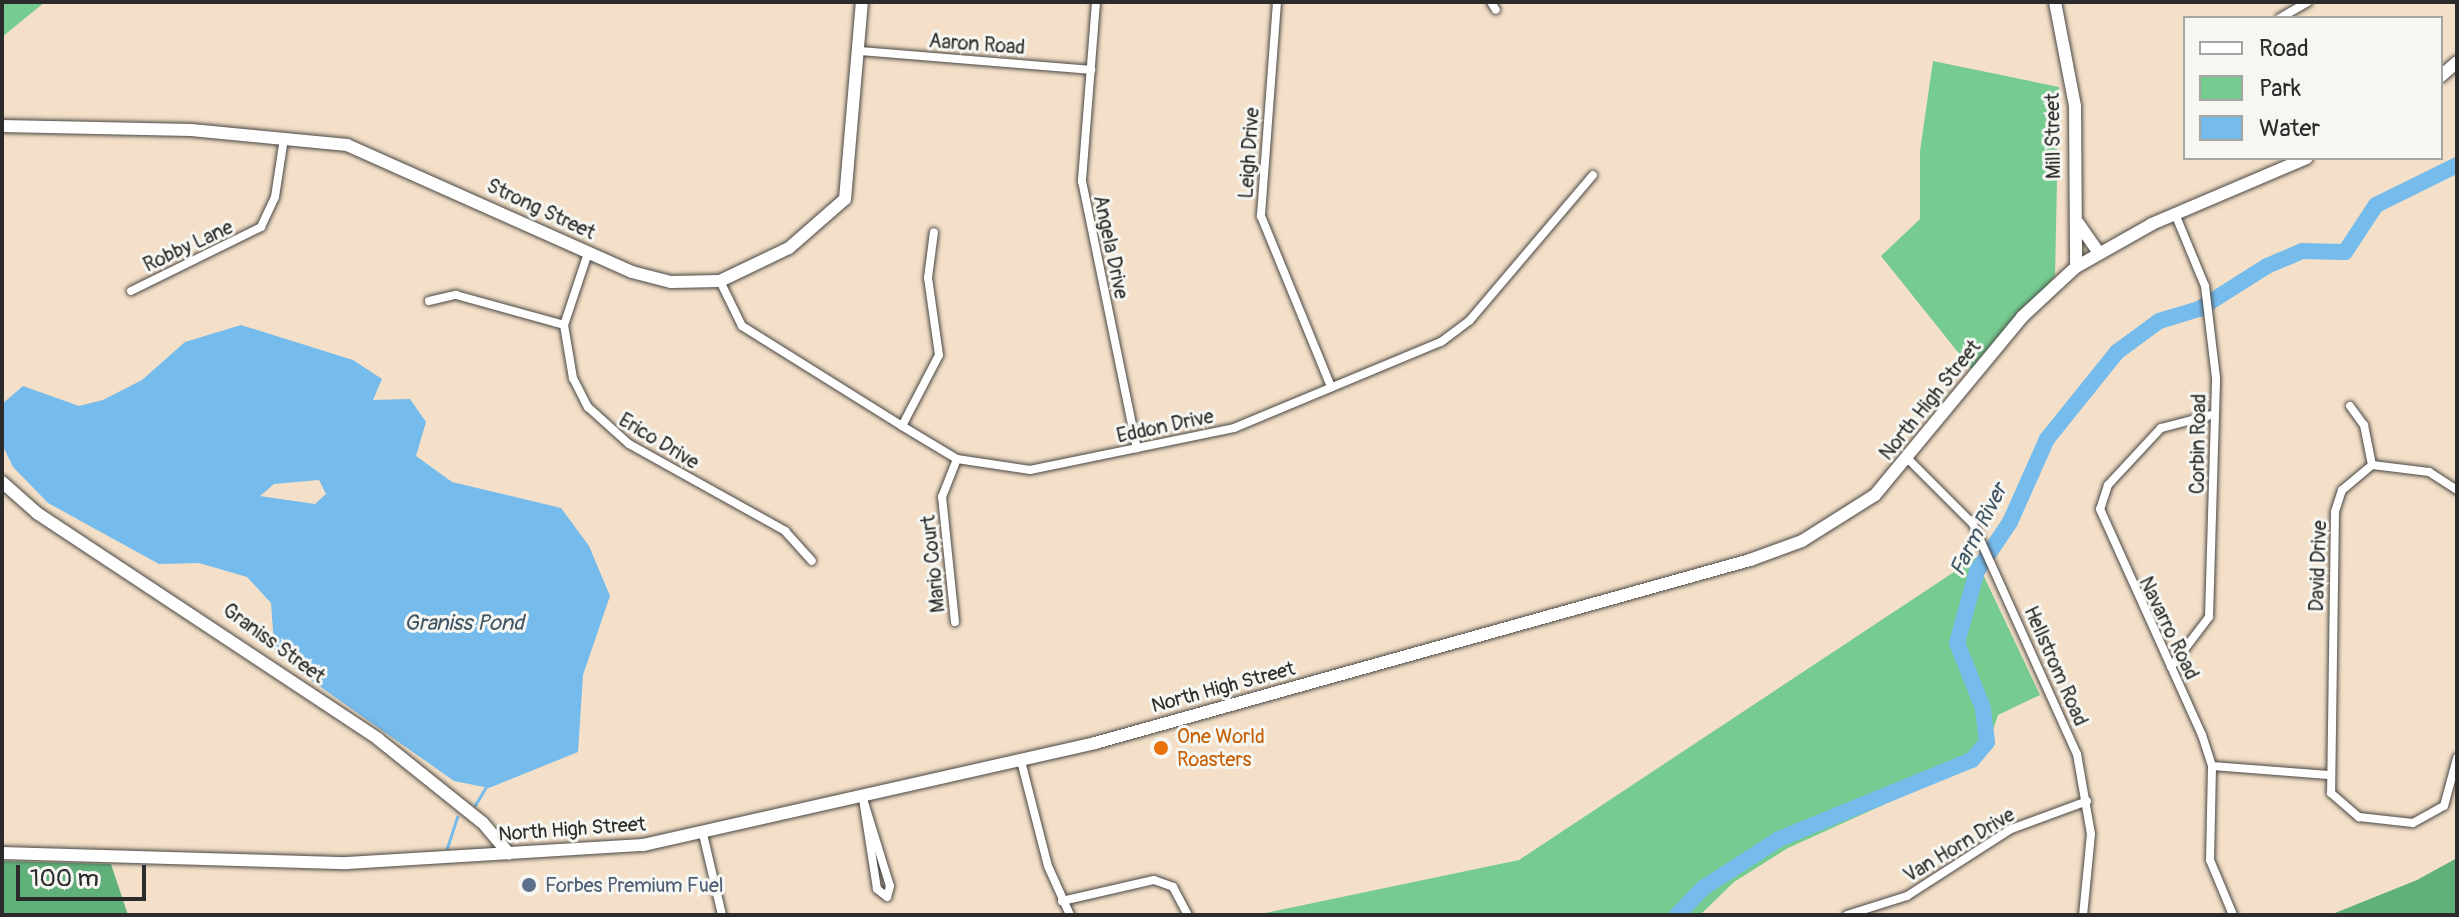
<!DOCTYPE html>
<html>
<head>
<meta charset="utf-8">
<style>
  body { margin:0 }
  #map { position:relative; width:2459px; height:917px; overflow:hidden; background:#f4e0c8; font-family:Pangolin,sans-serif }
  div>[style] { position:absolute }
  .green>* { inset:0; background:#76cc90 }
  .forest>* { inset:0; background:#60b07a }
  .water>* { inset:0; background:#75bbec }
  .stream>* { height:3px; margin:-1.5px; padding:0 1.5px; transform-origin:1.5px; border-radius:1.5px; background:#75bbec }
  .river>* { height:16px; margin:-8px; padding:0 8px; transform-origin:8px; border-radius:8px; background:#75bbec }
  .roads { filter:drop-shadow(0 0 2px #494643) drop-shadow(0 0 2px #494643) }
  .street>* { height:8px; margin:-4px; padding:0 4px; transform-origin:4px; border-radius:4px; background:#fff }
  .secondary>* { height:12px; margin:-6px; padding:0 6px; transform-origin:6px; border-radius:6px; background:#fff }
  .dots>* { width:22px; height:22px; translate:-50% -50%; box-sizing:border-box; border:4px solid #f6f6f2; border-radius:50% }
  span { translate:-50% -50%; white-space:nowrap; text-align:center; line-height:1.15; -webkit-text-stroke:6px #f6f6f2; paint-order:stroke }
  .street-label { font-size:20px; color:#2b2b2b }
  .food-label { font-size:20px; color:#c56008 }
  .left { translate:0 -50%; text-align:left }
  .service-label { font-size:20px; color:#4e5e75 }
  .water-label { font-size:22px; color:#415665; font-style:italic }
  .frame { position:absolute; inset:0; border:4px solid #2b2b2b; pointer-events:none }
  .legend { position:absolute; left:2183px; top:16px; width:260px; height:144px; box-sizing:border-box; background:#f6f6f2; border:2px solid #a5a5a2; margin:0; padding:10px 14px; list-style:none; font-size:24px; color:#2b2b2b }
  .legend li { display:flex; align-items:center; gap:16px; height:40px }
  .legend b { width:40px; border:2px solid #a5a5a2 }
  .scale { position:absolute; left:16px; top:865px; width:130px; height:36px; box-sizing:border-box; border:4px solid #2b2b2b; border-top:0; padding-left:10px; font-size:24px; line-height:28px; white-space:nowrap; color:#2b2b2b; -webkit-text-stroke:6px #f6f6f2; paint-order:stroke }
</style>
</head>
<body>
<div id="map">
  <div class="green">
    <div style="clip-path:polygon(2px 2px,45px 2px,2px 37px)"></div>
    <div style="clip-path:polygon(1933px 61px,2059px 87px,2055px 276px,1973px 371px,1881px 256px,1920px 219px,1920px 151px)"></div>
    <div style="clip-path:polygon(1971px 549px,2040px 695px,1998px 715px,1987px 748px,1967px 767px,1788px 848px,1734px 882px,1700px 915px,1255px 915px,1519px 860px,1954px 572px)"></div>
  </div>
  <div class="forest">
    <div style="clip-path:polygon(2457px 858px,2457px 915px,2330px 915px,2417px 880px)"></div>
    <div style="clip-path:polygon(2px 861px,111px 864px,128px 915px,2px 915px)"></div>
  </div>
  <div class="water">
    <div style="clip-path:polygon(evenodd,241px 325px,353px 360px,382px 379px,373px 400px,410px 399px,426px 422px,416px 456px,452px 482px,561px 508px,589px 546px,610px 596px,583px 675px,578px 752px,489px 788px,454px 781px,298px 671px,274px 645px,271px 603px,247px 577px,199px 563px,159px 564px,48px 503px,13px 467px,2px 444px,2px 404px,23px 386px,79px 406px,103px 400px,142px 380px,185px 342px,241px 325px,319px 480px,326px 494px,315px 504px,260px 496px,274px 484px,319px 480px)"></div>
  </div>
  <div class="stream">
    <div style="left:475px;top:805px;width:21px;rotate:-59deg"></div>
    <div style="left:447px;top:848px;width:33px;rotate:-72deg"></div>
  </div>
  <div class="river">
    <div style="left:1677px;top:915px;width:37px;rotate:-46deg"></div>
    <div style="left:1703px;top:888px;width:90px;rotate:-32.8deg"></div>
    <div style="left:1779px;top:839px;width:209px;rotate:-22.3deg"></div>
    <div style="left:1972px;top:760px;width:23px;rotate:-50deg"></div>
    <div style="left:1987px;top:742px;width:34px;rotate:-97deg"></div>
    <div style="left:1983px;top:708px;width:70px;rotate:-111.8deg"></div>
    <div style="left:1957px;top:643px;width:75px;rotate:-74.5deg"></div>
    <div style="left:1977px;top:571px;width:59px;rotate:-56deg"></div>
    <div style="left:2010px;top:522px;width:91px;rotate:-66deg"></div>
    <div style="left:2047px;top:439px;width:112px;rotate:-51.2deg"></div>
    <div style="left:2117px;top:352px;width:52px;rotate:-36.4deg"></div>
    <div style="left:2159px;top:321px;width:42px;rotate:-16.7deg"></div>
    <div style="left:2199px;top:309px;width:80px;rotate:-32.3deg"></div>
    <div style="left:2267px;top:266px;width:38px;rotate:-23deg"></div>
    <div style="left:2302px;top:251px;width:43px;rotate:1.3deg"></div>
    <div style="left:2345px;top:252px;width:56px;rotate:-56.6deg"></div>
    <div style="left:2376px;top:205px;width:90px;rotate:-26.3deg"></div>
  </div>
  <div class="roads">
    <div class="street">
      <div style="left:1096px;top:2px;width:180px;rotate:94.5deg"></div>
      <div style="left:1082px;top:181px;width:273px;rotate:78.4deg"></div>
      <div style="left:1277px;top:2px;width:215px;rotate:94.3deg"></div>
      <div style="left:1261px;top:216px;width:185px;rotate:67.7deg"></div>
      <div style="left:1491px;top:2px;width:9px;rotate:58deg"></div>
      <div style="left:2280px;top:18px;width:32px;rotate:-30deg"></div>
      <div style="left:861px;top:51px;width:231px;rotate:4.7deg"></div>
      <div style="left:588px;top:253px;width:76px;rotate:108.4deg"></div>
      <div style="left:564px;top:325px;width:54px;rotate:80.4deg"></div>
      <div style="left:573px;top:378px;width:33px;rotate:63deg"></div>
      <div style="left:588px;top:407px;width:55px;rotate:42.1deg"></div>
      <div style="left:629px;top:444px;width:179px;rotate:29.1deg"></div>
      <div style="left:785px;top:531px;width:40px;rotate:48deg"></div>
      <div style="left:720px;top:281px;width:50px;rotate:63.9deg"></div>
      <div style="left:742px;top:326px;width:189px;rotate:32deg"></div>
      <div style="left:902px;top:426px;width:64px;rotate:31deg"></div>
      <div style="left:957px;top:459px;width:74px;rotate:8.6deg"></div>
      <div style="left:1030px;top:470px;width:208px;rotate:-11.6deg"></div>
      <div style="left:1234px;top:428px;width:224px;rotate:-22.6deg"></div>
      <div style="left:1441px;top:342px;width:36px;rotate:-37deg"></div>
      <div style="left:1470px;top:320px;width:190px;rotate:-49.7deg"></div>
      <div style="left:131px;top:291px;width:145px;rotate:-26.2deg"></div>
      <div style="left:261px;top:227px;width:33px;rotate:-65deg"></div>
      <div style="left:275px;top:197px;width:60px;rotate:-81.3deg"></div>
      <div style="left:429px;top:301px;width:28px;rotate:-13deg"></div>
      <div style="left:456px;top:295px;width:112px;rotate:15.5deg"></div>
      <div style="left:2350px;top:406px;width:24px;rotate:54deg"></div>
      <div style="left:2364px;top:425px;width:41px;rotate:78.7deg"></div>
      <div style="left:2215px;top:414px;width:56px;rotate:165.5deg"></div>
      <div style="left:2161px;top:428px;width:78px;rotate:132.9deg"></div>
      <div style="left:2108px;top:485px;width:25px;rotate:108deg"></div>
      <div style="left:2100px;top:509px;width:248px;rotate:65.7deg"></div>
      <div style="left:2202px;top:735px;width:33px;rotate:72deg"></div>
      <div style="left:2212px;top:766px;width:94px;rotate:91.2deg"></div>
      <div style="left:2210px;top:860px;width:60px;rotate:67.3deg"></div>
      <div style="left:902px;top:426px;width:80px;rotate:-62.5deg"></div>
      <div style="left:939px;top:355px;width:78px;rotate:-98.1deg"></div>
      <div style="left:928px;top:278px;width:46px;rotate:-82.6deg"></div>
      <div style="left:1910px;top:461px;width:89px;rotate:45deg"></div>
      <div style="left:1973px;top:524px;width:252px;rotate:65.7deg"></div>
      <div style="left:2077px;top:754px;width:81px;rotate:80.1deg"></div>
      <div style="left:2091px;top:834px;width:81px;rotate:95.6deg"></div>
      <div style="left:2457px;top:490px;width:33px;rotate:-147deg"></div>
      <div style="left:2429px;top:472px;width:57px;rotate:-173deg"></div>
      <div style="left:2372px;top:465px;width:39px;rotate:140deg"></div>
      <div style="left:2342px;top:490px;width:23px;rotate:108deg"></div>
      <div style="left:2335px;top:512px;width:281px;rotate:90.8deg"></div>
      <div style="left:2331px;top:793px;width:37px;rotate:41deg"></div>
      <div style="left:2359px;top:817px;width:54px;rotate:6.3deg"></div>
      <div style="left:2413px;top:823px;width:35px;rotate:-29deg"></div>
      <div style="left:2444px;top:806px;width:50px;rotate:-74.8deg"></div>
      <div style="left:955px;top:622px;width:126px;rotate:-95.9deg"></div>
      <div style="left:942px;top:497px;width:41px;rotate:-68.5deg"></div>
      <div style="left:2171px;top:667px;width:63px;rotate:-52.8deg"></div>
      <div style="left:2209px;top:617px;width:239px;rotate:-88.3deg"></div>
      <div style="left:2216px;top:378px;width:93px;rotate:-96.8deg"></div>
      <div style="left:2205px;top:286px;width:78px;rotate:-112.6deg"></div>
      <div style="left:1021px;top:761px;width:108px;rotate:75.6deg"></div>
      <div style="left:1048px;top:866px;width:54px;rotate:65.8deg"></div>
      <div style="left:2212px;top:766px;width:117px;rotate:4.4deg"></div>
      <div style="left:863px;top:799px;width:91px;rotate:72.8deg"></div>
      <div style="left:890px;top:886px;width:11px;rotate:105deg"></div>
      <div style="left:887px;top:897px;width:13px;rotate:-141deg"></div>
      <div style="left:877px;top:889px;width:91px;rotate:-98.8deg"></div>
      <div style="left:703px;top:834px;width:83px;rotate:76.8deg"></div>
      <div style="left:1062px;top:901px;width:94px;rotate:-12.9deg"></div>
      <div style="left:1154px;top:880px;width:20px;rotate:20deg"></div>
      <div style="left:1173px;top:887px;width:32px;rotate:62deg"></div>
      <div style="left:1847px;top:915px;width:63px;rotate:-17.6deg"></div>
      <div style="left:1907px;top:896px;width:124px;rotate:-32.8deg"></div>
      <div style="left:2011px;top:829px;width:81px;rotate:-20.2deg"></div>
    </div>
    <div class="secondary">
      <div style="left:2055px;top:2px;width:106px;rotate:79.1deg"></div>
      <div style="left:2075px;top:106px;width:161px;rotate:89.6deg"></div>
      <div style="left:2441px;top:76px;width:21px;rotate:-41deg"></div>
      <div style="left:2px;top:126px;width:189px;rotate:1.2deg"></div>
      <div style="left:191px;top:130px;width:157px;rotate:5.5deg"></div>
      <div style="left:347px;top:145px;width:312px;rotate:24deg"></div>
      <div style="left:632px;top:272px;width:40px;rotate:14.4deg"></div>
      <div style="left:671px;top:282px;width:49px;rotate:-1.2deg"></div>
      <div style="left:720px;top:281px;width:76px;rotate:-25.6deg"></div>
      <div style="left:789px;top:248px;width:74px;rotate:-41.2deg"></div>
      <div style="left:845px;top:199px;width:198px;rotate:-85.1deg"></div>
      <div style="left:2078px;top:223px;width:35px;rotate:55deg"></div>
      <div style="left:2px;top:482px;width:47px;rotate:41.5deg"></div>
      <div style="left:37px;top:513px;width:409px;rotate:33.5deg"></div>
      <div style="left:378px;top:739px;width:134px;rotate:38.7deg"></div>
      <div style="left:483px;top:823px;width:40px;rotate:50deg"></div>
      <div style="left:2px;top:853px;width:345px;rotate:1.7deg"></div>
      <div style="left:347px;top:863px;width:297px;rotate:-3.5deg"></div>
      <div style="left:643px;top:845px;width:463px;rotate:-12.7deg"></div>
      <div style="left:1095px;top:743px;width:680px;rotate:-15.61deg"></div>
      <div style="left:1750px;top:560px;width:55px;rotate:-20.1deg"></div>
      <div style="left:1802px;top:541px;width:86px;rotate:-32.2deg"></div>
      <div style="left:1875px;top:495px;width:231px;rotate:-50.4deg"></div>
      <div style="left:2022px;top:317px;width:74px;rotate:-42.8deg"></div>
      <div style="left:2076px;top:267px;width:87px;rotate:-29.5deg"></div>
      <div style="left:2152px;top:224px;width:168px;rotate:-23.1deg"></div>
    </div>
  </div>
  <div class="dots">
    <div style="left:1161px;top:748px;background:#e8710a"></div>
    <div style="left:529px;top:885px;background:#5c6f8a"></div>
  </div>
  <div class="street-label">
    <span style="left:977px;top:44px;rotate:4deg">Aaron Road</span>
    <span style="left:2053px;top:136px;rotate:-91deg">Mill Street</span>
    <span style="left:1249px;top:153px;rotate:-86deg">Leigh Drive</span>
    <span style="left:541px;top:209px;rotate:25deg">Strong Street</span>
    <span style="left:188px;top:246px;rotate:-25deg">Robby Lane</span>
    <span style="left:1111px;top:247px;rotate:78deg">Angela Drive</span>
    <span style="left:1930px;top:400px;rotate:-51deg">North High Street</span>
    <span style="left:1165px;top:426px;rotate:-12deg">Eddon Drive</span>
    <span style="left:659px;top:441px;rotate:31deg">Erico Drive</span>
    <span style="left:2198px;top:444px;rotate:-89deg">Corbin Road</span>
    <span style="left:933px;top:564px;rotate:-96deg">Mario Court</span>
    <span style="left:2318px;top:566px;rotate:-88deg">David Drive</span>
    <span style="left:2169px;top:628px;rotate:64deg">Navarro Road</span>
    <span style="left:274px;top:643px;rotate:36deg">Graniss Street</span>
    <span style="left:2056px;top:666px;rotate:66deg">Hellstrom Road</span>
    <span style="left:1223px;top:687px;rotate:-15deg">North High Street</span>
    <span style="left:572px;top:829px;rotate:-4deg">North High Street</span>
    <span style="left:1959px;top:845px;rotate:-31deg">Van Horn Drive</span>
  </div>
  <div class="food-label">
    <span class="left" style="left:1177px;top:748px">One World<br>Roasters</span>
  </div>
  <div class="service-label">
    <span class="left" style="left:545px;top:885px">Forbes Premium Fuel</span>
  </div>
  <div class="water-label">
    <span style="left:1979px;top:530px;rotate:-63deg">Farm River</span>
    <span style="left:464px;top:624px">Graniss Pond</span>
  </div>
  <div class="frame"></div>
  <ul class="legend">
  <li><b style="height:10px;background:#fff"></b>Road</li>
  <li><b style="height:22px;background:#76cc90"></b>Park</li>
  <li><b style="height:22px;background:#75bbec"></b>Water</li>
  </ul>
  <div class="scale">100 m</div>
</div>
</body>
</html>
